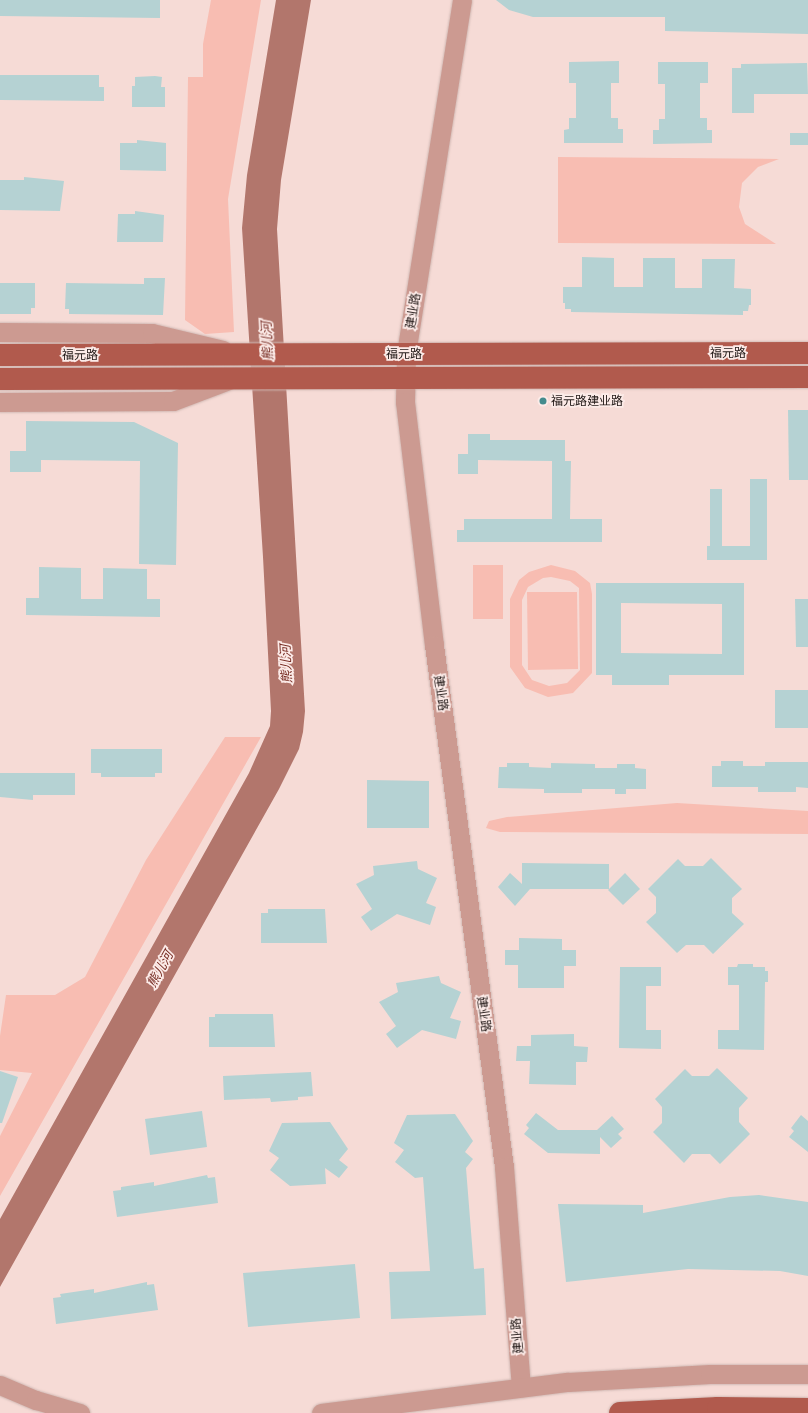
<!DOCTYPE html>
<html>
<head>
<meta charset="utf-8">
<style>
  body { margin:0 }
  #map { position:relative; width:808px; height:1413px; overflow:hidden; background:#f6dbd6; font-family:Mulish,"Noto Sans SC",sans-serif }
  div>[style] { position:absolute }
  .green>* { inset:0; background:#f8bdb2 }
  .water>* { inset:0; background:#b2766c }
  .building>* { inset:0; background:#b5d2d3 }
  .roads { filter:drop-shadow(0 0 1px #d0b8b3) drop-shadow(0 0 1px #d0b8b3) }
  .minor>* { height:19px; margin:-9.5px; padding:0 9.5px; transform-origin:9.5px; border-radius:9.5px; background:#cc9a91 }
  .major>* { height:22px; margin:-11px; padding:0 11px; transform-origin:11px; border-radius:11px; background:#b15a4d }
  .dots>* { width:11px; height:11px; translate:-50% -50%; box-sizing:border-box; border:2px solid #fcebe8; border-radius:50% }
  span { translate:-50% -50%; white-space:nowrap; text-align:center; line-height:1.15; -webkit-text-stroke:3.5px #fcebe8; paint-order:stroke }
  .street-label { font-size:12px; color:#211816 }
  .poi-label { font-size:12px; color:#211816 }
  .left { translate:0 -50%; text-align:left }
  .water-label { font-size:13px; color:#762b22; font-style:italic }
</style>
</head>
<body>
<div id="map">
  <div class="green">
    <div style="clip-path:polygon(211px 0,261px 0,228px 199px,234px 332px,205px 334px,185px 320px,188px 77px,203px 77px,203px 44px)"></div>
    <div style="clip-path:polygon(558px 157px,779px 159px,758px 167px,742px 183px,739px 207px,745px 224px,776px 244px,558px 243px)"></div>
    <div style="clip-path:polygon(473px 565px,503px 565px,503px 619px,473px 619px)"></div>
    <div style="clip-path:polygon(evenodd,551px 565px,575px 571px,590px 583px,592px 594px,592px 673px,573px 693px,548px 697px,525px 688px,510px 667px,510px 599px,519px 580px,529px 572px,551px 565px,551px 577px,570px 581px,579px 588px,580px 670px,567px 683px,549px 686px,532px 680px,522px 665px,522px 600px,528px 587px,543px 578px,551px 577px)"></div>
    <div style="clip-path:polygon(527px 592px,577px 592px,578px 669px,528px 670px)"></div>
    <div style="clip-path:polygon(225px 737px,261px 737px,0 1196px,0 1136px,32px 1073px,0 1070px,0 1036px,6px 995px,55px 995px,85px 977px,146px 860px)"></div>
    <div style="clip-path:polygon(677px 803px,808px 811px,808px 834px,500px 832px,486px 828px,489px 821px,507px 817px)"></div>
  </div>
  <div class="water">
    <div style="clip-path:polygon(276px 0,311px 0,281px 180px,277px 229px,305px 711px,303px 732px,299px 749px,279px 789px,0 1287px,0 1219px,249px 773px,270px 726px,271px 711px,263px 557px,242px 228px,247px 175px)"></div>
  </div>
  <div class="building">
    <div style="clip-path:polygon(0 0,160px 0,160px 18px,0 16px)"></div>
    <div style="clip-path:polygon(496px 0,808px 0,808px 34px,665px 31px,665px 17px,533px 17px,509px 10px)"></div>
    <div style="clip-path:polygon(619px 61px,619px 83px,611px 83px,611px 118px,618px 118px,618px 129px,623px 129px,623px 143px,564px 143px,564px 130px,569px 129px,569px 118px,576px 118px,576px 83px,569px 83px,569px 62px)"></div>
    <div style="clip-path:polygon(658px 62px,708px 62px,708px 83px,700px 83px,700px 118px,707px 118px,707px 130px,712px 130px,712px 143px,653px 144px,653px 130px,659px 130px,659px 119px,665px 119px,665px 84px,658px 84px)"></div>
    <div style="clip-path:polygon(807px 63px,808px 94px,754px 94px,754px 113px,732px 113px,732px 68px,741px 68px,741px 64px)"></div>
    <div style="clip-path:polygon(0 75px,99px 75px,99px 87px,104px 87px,104px 101px,0 100px)"></div>
    <div style="clip-path:polygon(155px 76px,162px 77px,161px 87px,165px 87px,165px 107px,132px 107px,132px 86px,135px 86px,135px 77px)"></div>
    <div style="clip-path:polygon(790px 133px,808px 133px,808px 145px,790px 145px)"></div>
    <div style="clip-path:polygon(137px 140px,166px 143px,166px 171px,120px 170px,120px 143px,137px 143px)"></div>
    <div style="clip-path:polygon(24px 177px,64px 181px,60px 211px,0 210px,0 180px,24px 180px)"></div>
    <div style="clip-path:polygon(135px 211px,164px 215px,163px 242px,117px 242px,118px 214px,135px 214px)"></div>
    <div style="clip-path:polygon(582px 257px,614px 258px,614px 287px,643px 287px,643px 258px,675px 258px,675px 288px,702px 288px,702px 259px,735px 259px,734px 288px,751px 289px,751px 305px,749px 305px,748px 311px,743px 311px,743px 315px,571px 312px,571px 309px,565px 309px,565px 303px,563px 303px,563px 287px,582px 287px)"></div>
    <div style="clip-path:polygon(144px 278px,165px 278px,163px 315px,69px 314px,69px 309px,65px 309px,66px 283px,144px 284px)"></div>
    <div style="clip-path:polygon(0 283px,35px 283px,35px 308px,31px 308px,31px 314px,0 314px)"></div>
    <div style="clip-path:polygon(788px 410px,808px 410px,808px 480px,789px 480px)"></div>
    <div style="clip-path:polygon(26px 421px,134px 422px,178px 443px,176px 565px,139px 564px,140px 461px,41px 460px,41px 472px,10px 472px,10px 451px,26px 451px)"></div>
    <div style="clip-path:polygon(468px 434px,490px 434px,490px 440px,565px 440px,565px 461px,571px 461px,570px 519px,602px 519px,602px 542px,457px 542px,457px 530px,464px 530px,464px 519px,552px 519px,552px 461px,478px 460px,478px 474px,458px 474px,458px 454px,468px 454px)"></div>
    <div style="clip-path:polygon(750px 479px,767px 479px,767px 560px,707px 560px,707px 546px,710px 546px,710px 489px,722px 489px,722px 546px,750px 546px)"></div>
    <div style="clip-path:polygon(39px 567px,81px 568px,81px 599px,103px 599px,103px 568px,147px 569px,147px 599px,160px 599px,160px 617px,26px 615px,26px 598px,39px 598px)"></div>
    <div style="clip-path:polygon(evenodd,596px 583px,744px 583px,744px 675px,669px 675px,669px 685px,612px 685px,612px 675px,596px 675px,596px 583px,621px 603px,722px 604px,722px 654px,621px 653px,621px 603px)"></div>
    <div style="clip-path:polygon(795px 599px,808px 599px,808px 647px,796px 647px)"></div>
    <div style="clip-path:polygon(775px 690px,808px 690px,808px 728px,775px 728px)"></div>
    <div style="clip-path:polygon(91px 749px,162px 749px,162px 773px,155px 773px,155px 777px,101px 777px,101px 773px,91px 773px)"></div>
    <div style="clip-path:polygon(721px 761px,743px 761px,743px 766px,765px 766px,765px 762px,808px 762px,808px 788px,796px 787px,796px 792px,758px 792px,758px 787px,712px 787px,712px 766px,721px 766px)"></div>
    <div style="clip-path:polygon(507px 763px,529px 763px,529px 767px,551px 768px,551px 763px,595px 764px,595px 768px,617px 768px,617px 764px,635px 764px,635px 768px,646px 769px,646px 789px,626px 789px,626px 794px,615px 794px,615px 789px,582px 789px,582px 793px,544px 793px,544px 789px,498px 788px,499px 767px,507px 767px)"></div>
    <div style="clip-path:polygon(0 773px,75px 773px,75px 795px,33px 795px,33px 800px,0 797px)"></div>
    <div style="clip-path:polygon(367px 780px,429px 781px,429px 828px,367px 828px)"></div>
    <div style="clip-path:polygon(711px 858px,742px 889px,732px 898px,732px 913px,744px 924px,713px 954px,704px 945px,686px 945px,677px 953px,646px 922px,656px 913px,656px 897px,648px 889px,678px 859px,685px 866px,703px 866px)"></div>
    <div style="clip-path:polygon(417px 861px,418px 869px,437px 878px,426px 903px,436px 907px,430px 925px,397px 914px,371px 931px,361px 917px,372px 909px,356px 884px,374px 875px,373px 866px)"></div>
    <div style="clip-path:polygon(522px 863px,609px 864px,609px 889px,530px 889px,515px 906px,498px 887px,510px 873px,522px 884px)"></div>
    <div style="clip-path:polygon(625px 873px,640px 889px,623px 905px,608px 890px)"></div>
    <div style="clip-path:polygon(268px 909px,325px 909px,327px 943px,261px 943px,261px 913px,268px 913px)"></div>
    <div style="clip-path:polygon(519px 938px,562px 939px,562px 950px,576px 950px,576px 966px,564px 966px,564px 988px,518px 988px,518px 965px,505px 965px,505px 950px,519px 950px)"></div>
    <div style="clip-path:polygon(738px 964px,753px 964px,753px 967px,765px 967px,765px 971px,768px 971px,768px 982px,765px 982px,764px 1050px,718px 1049px,718px 1030px,739px 1030px,739px 985px,728px 985px,728px 967px,737px 967px)"></div>
    <div style="clip-path:polygon(620px 967px,661px 967px,661px 986px,646px 986px,646px 1030px,661px 1030px,661px 1049px,619px 1048px)"></div>
    <div style="clip-path:polygon(439px 976px,441px 983px,461px 992px,450px 1018px,461px 1021px,456px 1039px,422px 1030px,397px 1048px,386px 1034px,396px 1026px,379px 1002px,398px 992px,396px 983px)"></div>
    <div style="clip-path:polygon(215px 1014px,273px 1014px,275px 1047px,209px 1047px,209px 1017px,215px 1017px)"></div>
    <div style="clip-path:polygon(574px 1034px,574px 1046px,588px 1047px,587px 1062px,576px 1062px,576px 1085px,529px 1084px,530px 1061px,516px 1061px,517px 1046px,531px 1046px,531px 1035px)"></div>
    <div style="clip-path:polygon(717px 1068px,748px 1098px,739px 1108px,739px 1122px,750px 1134px,720px 1164px,710px 1154px,692px 1154px,684px 1163px,653px 1132px,662px 1123px,662px 1107px,655px 1099px,685px 1069px,692px 1076px,709px 1076px)"></div>
    <div style="clip-path:polygon(0 1071px,18px 1077px,2px 1123px,0 1123px)"></div>
    <div style="clip-path:polygon(311px 1072px,313px 1096px,298px 1097px,298px 1100px,271px 1102px,270px 1098px,224px 1100px,223px 1076px)"></div>
    <div style="clip-path:polygon(202px 1111px,207px 1147px,150px 1155px,145px 1119px)"></div>
    <div style="clip-path:polygon(536px 1113px,558px 1130px,597px 1130px,612px 1116px,624px 1129px,618px 1134px,622px 1138px,611px 1148px,600px 1137px,600px 1154px,548px 1153px,524px 1134px,529px 1128px,526px 1125px)"></div>
    <div style="clip-path:polygon(455px 1114px,473px 1141px,465px 1152px,473px 1159px,466px 1168px,474px 1269px,484px 1268px,486px 1315px,391px 1319px,389px 1272px,430px 1271px,423px 1177px,415px 1178px,395px 1162px,404px 1150px,394px 1143px,407px 1115px)"></div>
    <div style="clip-path:polygon(801px 1115px,808px 1121px,808px 1152px,789px 1137px,794px 1131px,791px 1128px)"></div>
    <div style="clip-path:polygon(330px 1122px,348px 1149px,339px 1160px,348px 1167px,339px 1178px,325px 1168px,326px 1184px,290px 1186px,270px 1170px,279px 1158px,269px 1151px,282px 1123px)"></div>
    <div style="clip-path:polygon(207px 1175px,208px 1178px,215px 1177px,218px 1203px,117px 1217px,113px 1191px,121px 1190px,121px 1187px,154px 1182px,154px 1186px)"></div>
    <div style="clip-path:polygon(759px 1195px,808px 1202px,808px 1276px,780px 1271px,688px 1269px,566px 1282px,558px 1204px,643px 1205px,643px 1213px,730px 1197px)"></div>
    <div style="clip-path:polygon(355px 1264px,360px 1318px,248px 1327px,243px 1273px)"></div>
    <div style="clip-path:polygon(147px 1282px,147px 1285px,154px 1284px,158px 1310px,56px 1324px,53px 1298px,61px 1297px,60px 1294px,94px 1289px,94px 1293px)"></div>
  </div>
  <div class="roads">
    <div class="minor">
      <div style="left:462px;top:0;width:358px;rotate:99deg"></div>
      <div style="left:406px;top:354px;width:48px;rotate:91.2deg"></div>
      <div style="left:405px;top:402px;width:245px;rotate:83.2deg"></div>
      <div style="left:434px;top:645px;width:527px;rotate:82.36deg"></div>
      <div style="left:504px;top:1167px;width:221px;rotate:85.6deg"></div>
      <div style="left:0;top:332px;width:152px;rotate:0.4deg"></div>
      <div style="left:152px;top:333px;width:73px;rotate:13.5deg"></div>
      <div style="left:0;top:402px;width:173px;rotate:-0.3deg"></div>
      <div style="left:173px;top:401px;width:60px;rotate:-20.6deg"></div>
      <div style="left:0;top:1385px;width:39px;rotate:23deg"></div>
      <div style="left:36px;top:1400px;width:46px;rotate:16.5deg"></div>
      <div style="left:321px;top:1413px;width:249px;rotate:-7.2deg"></div>
      <div style="left:568px;top:1382px;width:142px;rotate:-3.2deg"></div>
      <div style="left:710px;top:1374px;width:98px"></div>
    </div>
    <div class="major">
      <div style="left:0;top:355px;width:808px;rotate:-0.14deg"></div>
      <div style="left:0;top:379px;width:808px;rotate:-0.14deg"></div>
      <div style="left:620px;top:1413px;width:98px;rotate:-2.9deg"></div>
      <div style="left:718px;top:1408px;width:90px;rotate:0.6deg"></div>
    </div>
  </div>
  <div class="dots">
    <div style="left:543px;top:401px;background:#438b8d"></div>
  </div>
  <div class="street-label">
    <span style="left:413px;top:311px;rotate:-81deg">建业路</span>
    <span style="left:728px;top:353px">福元路</span>
    <span style="left:404px;top:354px">福元路</span>
    <span style="left:80px;top:355px">福元路</span>
    <span style="left:441px;top:693px;rotate:82deg">建业路</span>
    <span style="left:484px;top:1014px;rotate:82deg">建业路</span>
    <span style="left:517px;top:1336px;rotate:-95deg">建业路</span>
  </div>
  <div class="poi-label">
    <span class="left" style="left:551px;top:401px">福元路建业路</span>
  </div>
  <div class="water-label">
    <span style="left:267px;top:341px;rotate:-93deg">熊儿河</span>
    <span style="left:286px;top:664px;rotate:-93deg">熊儿河</span>
    <span style="left:160px;top:969px;rotate:-61deg">熊儿河</span>
  </div>
</div>
</body>
</html>
